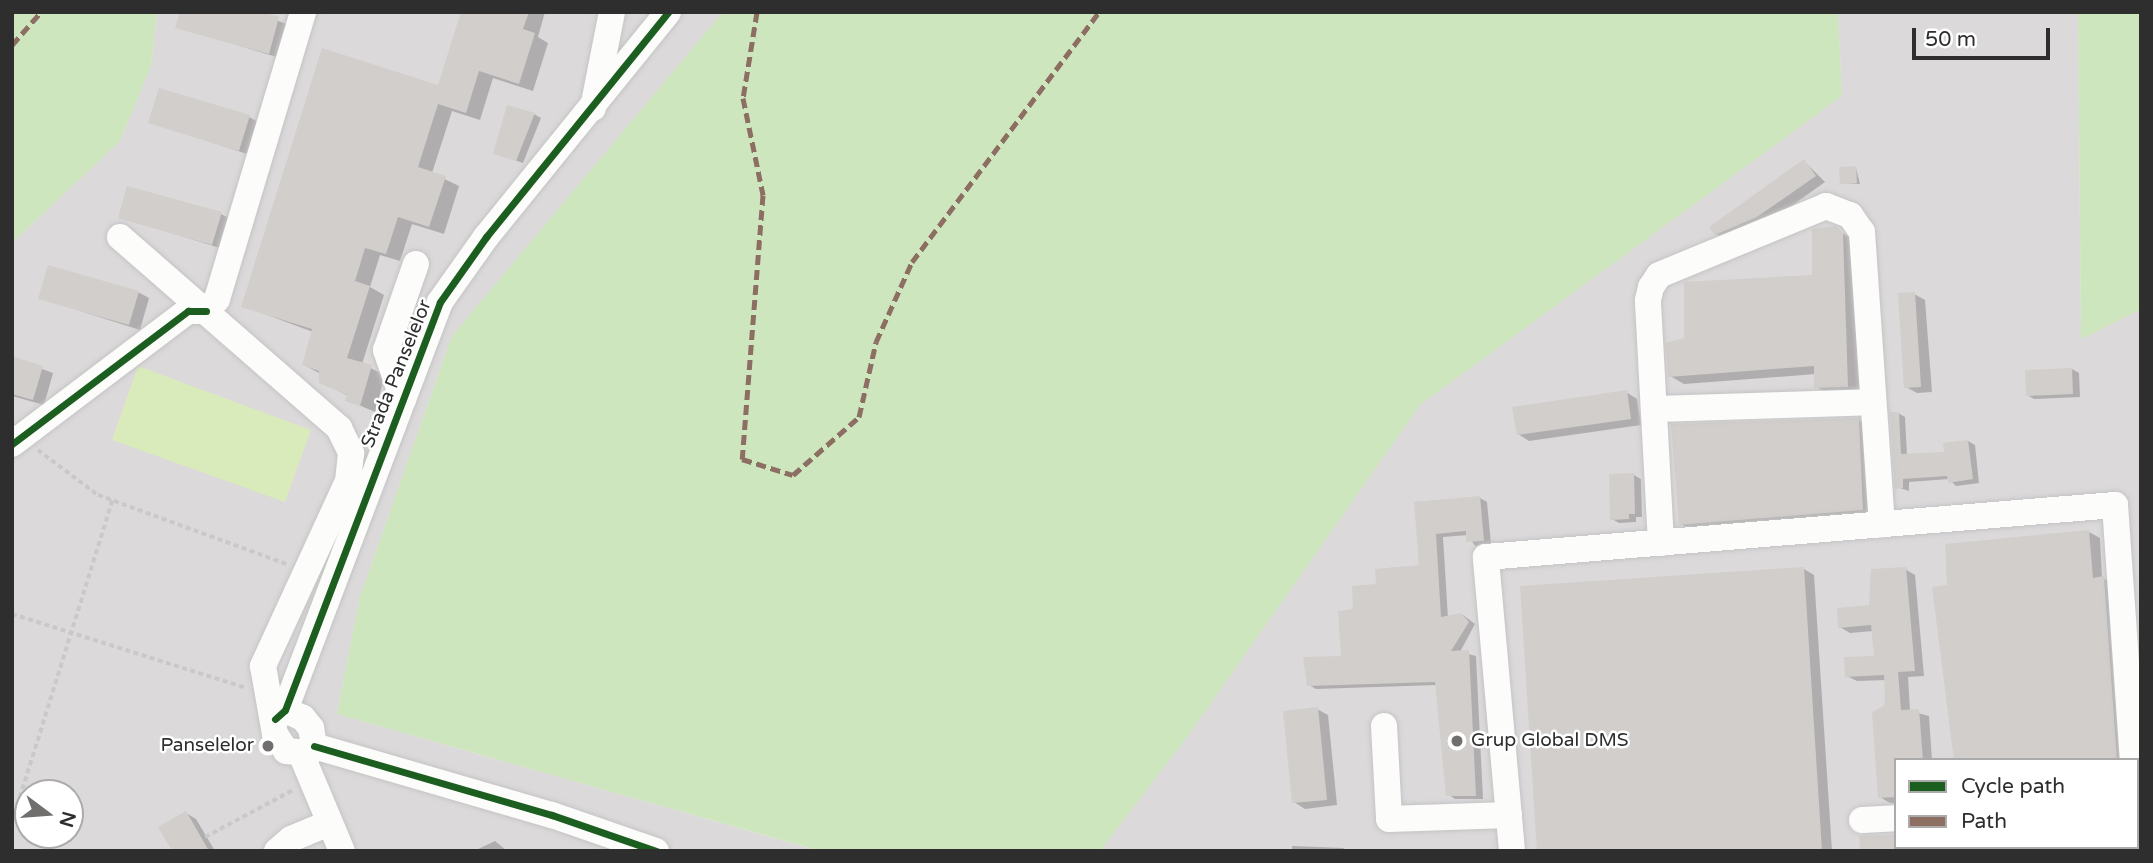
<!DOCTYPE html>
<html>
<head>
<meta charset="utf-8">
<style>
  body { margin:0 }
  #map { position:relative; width:2153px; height:863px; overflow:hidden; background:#ece8e4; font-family:"Varela Round",sans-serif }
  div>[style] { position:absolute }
  .industrial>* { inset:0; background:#dcd9db }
  .green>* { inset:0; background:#cee6be }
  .pitch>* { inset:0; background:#d9eabb }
  .shadow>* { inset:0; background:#0003 }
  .building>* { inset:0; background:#d1cecb }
  .path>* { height:3.5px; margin-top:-1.75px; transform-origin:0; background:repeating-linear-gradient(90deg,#c9c9c8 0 5px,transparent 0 8.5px) }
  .roads { filter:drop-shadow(0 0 2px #c5c4c5) drop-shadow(0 0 2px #c5c4c5) }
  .minor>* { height:26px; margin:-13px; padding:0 13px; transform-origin:13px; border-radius:13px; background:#fcfcfb }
  .quiet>* { height:5px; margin-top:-2.5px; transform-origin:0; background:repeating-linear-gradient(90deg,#8d6e63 0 10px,transparent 0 15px) }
  .cycleway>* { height:7px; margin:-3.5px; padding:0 3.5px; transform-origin:3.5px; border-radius:3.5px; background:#1b5e20 }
  .dots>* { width:19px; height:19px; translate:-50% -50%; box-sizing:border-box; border:4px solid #fff; border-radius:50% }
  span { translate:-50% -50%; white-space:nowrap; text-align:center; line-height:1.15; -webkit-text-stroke:5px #fff; paint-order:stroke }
  .street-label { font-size:19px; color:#2e2e2e }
  .poi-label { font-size:19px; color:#2e2e2e }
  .left { translate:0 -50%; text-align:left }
  .right { translate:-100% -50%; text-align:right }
  .frame { position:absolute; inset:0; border:14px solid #2e2e2e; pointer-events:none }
  .legend { position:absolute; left:1894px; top:758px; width:245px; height:91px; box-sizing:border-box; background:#fff; border:2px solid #ababab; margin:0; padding:9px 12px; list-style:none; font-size:21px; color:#2e2e2e }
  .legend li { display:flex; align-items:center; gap:14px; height:35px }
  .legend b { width:35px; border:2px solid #ababab }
  .north { position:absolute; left:14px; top:779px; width:70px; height:70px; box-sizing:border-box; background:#fff; border:2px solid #ababab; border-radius:50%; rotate:106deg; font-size:19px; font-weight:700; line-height:28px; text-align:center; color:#2e2e2e }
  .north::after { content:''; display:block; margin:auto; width:24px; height:32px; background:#706f6e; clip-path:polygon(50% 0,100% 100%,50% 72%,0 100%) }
  .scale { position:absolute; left:1912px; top:28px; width:138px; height:32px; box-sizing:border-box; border:4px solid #2e2e2e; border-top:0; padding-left:9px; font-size:21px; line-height:24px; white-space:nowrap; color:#2e2e2e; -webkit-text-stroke:5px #fff; paint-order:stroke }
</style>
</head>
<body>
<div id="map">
  <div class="industrial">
    <div style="clip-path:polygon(evenodd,157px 12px,723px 12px,452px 336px,360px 597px,337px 714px,819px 851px,12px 851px,12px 243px,120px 141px,151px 66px,157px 12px,28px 793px,70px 793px,70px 835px,28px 835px,28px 793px)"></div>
    <div style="clip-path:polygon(evenodd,1838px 12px,2078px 12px,2081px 339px,2141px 309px,2141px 851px,1100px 851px,1190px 733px,1420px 405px,1842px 96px,1838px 12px,1896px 760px,2137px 760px,2137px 847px,1896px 847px,1896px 760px)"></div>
  </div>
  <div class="green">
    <div style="clip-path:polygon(12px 12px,157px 12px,151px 66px,120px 141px,12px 243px)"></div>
    <div style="clip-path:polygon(723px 12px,1838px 12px,1842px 96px,1420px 405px,1190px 733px,1100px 851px,820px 851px,337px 714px,360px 597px,452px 336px)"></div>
    <div style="clip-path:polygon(2078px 12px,2141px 12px,2141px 309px,2081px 339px)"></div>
  </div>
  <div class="pitch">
    <div style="clip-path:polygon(138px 366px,311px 430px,285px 502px,112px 440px)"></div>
  </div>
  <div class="shadow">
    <div style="clip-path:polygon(255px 12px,289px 25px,280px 58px,177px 27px)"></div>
    <div style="clip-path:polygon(463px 12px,545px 12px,538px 37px,548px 43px,533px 91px,493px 78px,480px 120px,452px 111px,432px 173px,459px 186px,444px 234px,412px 224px,400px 261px,380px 255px,370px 287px,384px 295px,362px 364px,385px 375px,375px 412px,347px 400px,348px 396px,321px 382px,321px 374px,304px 365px,313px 332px,243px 306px,439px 87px)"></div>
    <div style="clip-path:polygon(534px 114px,541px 118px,523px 163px,495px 153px)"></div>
    <div style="clip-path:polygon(249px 117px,260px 123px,250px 155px,150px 122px)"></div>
    <div style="clip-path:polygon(1804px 161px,1825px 182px,1768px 223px,1727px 240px,1716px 234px)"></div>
    <div style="clip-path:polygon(1856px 168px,1860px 184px,1842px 183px)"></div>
    <div style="clip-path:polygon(221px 214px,232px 220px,223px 249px,120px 217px)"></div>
    <div style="clip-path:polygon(1834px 228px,1849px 237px,1862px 394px,1831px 395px,1816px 387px,1816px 374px,1684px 384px,1670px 376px,1686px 340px,1814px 277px)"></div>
    <div style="clip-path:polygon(138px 292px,149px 298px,140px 330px,40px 298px)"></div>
    <div style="clip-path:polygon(1914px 294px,1925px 300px,1932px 392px,1917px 393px,1906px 387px)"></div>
    <div style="clip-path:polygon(12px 358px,53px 373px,44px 405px,12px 396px)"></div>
    <div style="clip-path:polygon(2072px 369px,2079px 373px,2080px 397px,2034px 399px,2027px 395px)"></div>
    <div style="clip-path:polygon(1626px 392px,1637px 399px,1641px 425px,1529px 441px,1518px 434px)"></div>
    <div style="clip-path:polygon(1898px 413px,1905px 417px,1907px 455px,1946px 453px,1968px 441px,1975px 445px,1979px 483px,1956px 486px,1949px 479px,1909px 482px,1909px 491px,1897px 487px)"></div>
    <div style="clip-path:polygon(1859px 420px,1873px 428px,1877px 518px,1696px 533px,1681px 524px)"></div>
    <div style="clip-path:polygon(1634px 475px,1641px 479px,1642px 517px,1636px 517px,1636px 522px,1619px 523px,1612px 519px)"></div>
    <div style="clip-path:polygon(1480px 498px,1487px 502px,1491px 544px,1475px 546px,1468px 535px,1443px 537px,1448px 618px,1463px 615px,1475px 624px,1460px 652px,1476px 656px,1483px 799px,1455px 799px,1448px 794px,1437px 685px,1316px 689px,1309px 685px,1343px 657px,1355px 611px,1378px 586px,1421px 567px,1416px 503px)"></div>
    <div style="clip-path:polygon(2089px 532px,2100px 538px,2102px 578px,2115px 584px,2127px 760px,1956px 760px,1949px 587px)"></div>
    <div style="clip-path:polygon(1804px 569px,1814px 575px,1832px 851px,1539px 851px)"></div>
    <div style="clip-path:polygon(1905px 569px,1915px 575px,1924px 676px,1908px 677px,1910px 711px,1929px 716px,1932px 760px,1896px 760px,1896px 803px,1890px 803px,1880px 797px,1886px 680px,1857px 681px,1847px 676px,1876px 658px,1873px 631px,1850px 633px,1840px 627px,1871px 607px)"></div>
    <div style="clip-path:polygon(1317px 709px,1328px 715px,1337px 805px,1305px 809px,1294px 802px)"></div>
    <div style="clip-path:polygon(186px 813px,196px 819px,215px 851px,174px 851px)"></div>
    <div style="clip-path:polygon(495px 841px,507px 851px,474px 851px)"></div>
    <div style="clip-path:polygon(1292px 846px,1343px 848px,1348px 851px,1292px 851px)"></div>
    <div style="clip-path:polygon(1896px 847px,2117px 847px,2118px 851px,1862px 851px)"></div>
  </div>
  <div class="building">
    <div style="clip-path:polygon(180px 12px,262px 12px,279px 17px,269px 54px,175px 28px)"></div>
    <div style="clip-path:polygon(461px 12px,529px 12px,523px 29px,535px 33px,519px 84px,479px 71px,466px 113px,438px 104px,418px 167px,446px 176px,429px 227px,398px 217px,386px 254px,365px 248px,355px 281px,370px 286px,347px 358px,372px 365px,360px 406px,345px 401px,347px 395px,319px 383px,319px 371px,302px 365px,312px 329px,241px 307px,322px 48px,438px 85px)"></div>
    <div style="clip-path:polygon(159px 88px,250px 115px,239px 151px,148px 123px)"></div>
    <div style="clip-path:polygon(507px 105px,535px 113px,516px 161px,493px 154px)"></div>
    <div style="clip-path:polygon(1804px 159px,1816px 176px,1757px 217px,1715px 235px,1709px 227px)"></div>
    <div style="clip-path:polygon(1856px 166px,1857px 183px,1840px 184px,1839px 167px)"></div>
    <div style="clip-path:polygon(127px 186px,222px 212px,212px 245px,118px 218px)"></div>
    <div style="clip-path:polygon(1835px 226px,1843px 233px,1848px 387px,1814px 388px,1814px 366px,1668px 377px,1666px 343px,1684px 338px,1684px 282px,1812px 275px,1812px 229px)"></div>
    <div style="clip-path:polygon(48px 265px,139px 291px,129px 325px,38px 299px)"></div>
    <div style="clip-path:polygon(1915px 292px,1921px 387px,1904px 388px,1898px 293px)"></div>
    <div style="clip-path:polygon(12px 356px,43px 366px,33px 400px,12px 394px)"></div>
    <div style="clip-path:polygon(2072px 368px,2073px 394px,2026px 396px,2025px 370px)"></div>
    <div style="clip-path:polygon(1627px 390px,1631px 419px,1517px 435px,1512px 407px)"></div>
    <div style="clip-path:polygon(1890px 412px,1899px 412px,1901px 454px,1944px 452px,1943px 443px,1968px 440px,1973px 479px,1948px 483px,1947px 476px,1903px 479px,1903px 488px,1895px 489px)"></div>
    <div style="clip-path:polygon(1859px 418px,1863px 510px,1679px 525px,1671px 424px)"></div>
    <div style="clip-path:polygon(1634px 473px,1635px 514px,1629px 514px,1629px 519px,1610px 520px,1609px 474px)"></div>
    <div style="clip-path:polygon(1480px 496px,1484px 541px,1466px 542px,1466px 531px,1436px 534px,1441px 617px,1461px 613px,1469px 622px,1451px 651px,1469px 650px,1476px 796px,1446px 796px,1435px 682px,1307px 686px,1303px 657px,1341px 656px,1338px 611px,1353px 609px,1352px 586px,1376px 584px,1375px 569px,1419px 565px,1414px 502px)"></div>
    <div style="clip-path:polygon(2089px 530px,2093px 578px,2104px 576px,2117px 760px,1954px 760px,1932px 587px,1947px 585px,1945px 544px)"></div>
    <div style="clip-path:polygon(1804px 567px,1822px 851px,1537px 851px,1520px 586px)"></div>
    <div style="clip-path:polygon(1906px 567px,1915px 671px,1898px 672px,1901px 710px,1919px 709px,1923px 760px,1896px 760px,1896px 797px,1878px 798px,1872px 712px,1885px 705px,1884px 675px,1845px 677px,1844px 657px,1874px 656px,1871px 625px,1838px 628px,1837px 608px,1869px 605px,1871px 569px)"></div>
    <div style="clip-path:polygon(1318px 707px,1327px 800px,1292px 803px,1283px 711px)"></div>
    <div style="clip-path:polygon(186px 811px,209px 851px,172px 851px,158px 827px)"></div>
    <div style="clip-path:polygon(1896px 835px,1896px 851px,1860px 851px,1859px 836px)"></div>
  </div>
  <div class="path">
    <div style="left:38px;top:450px;width:75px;rotate:36.9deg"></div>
    <div style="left:98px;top:495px;width:201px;rotate:20.1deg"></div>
    <div style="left:12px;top:614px;width:243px;rotate:17.5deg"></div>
    <div style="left:12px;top:822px;width:337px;rotate:-72.7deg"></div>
    <div style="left:205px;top:837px;width:100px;rotate:-28.1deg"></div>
  </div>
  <div class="roads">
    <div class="minor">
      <div style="left:593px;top:108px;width:98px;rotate:-78.8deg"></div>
      <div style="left:120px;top:237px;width:291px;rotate:41.1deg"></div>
      <div style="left:339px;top:428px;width:28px;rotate:64deg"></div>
      <div style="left:351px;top:453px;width:28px;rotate:96deg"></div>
      <div style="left:348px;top:481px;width:204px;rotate:114.7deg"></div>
      <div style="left:263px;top:666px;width:69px;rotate:80deg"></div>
      <div style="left:275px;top:734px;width:20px;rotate:57deg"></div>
      <div style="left:286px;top:751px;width:23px;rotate:5deg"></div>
      <div style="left:309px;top:753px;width:9px;rotate:-54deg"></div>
      <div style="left:314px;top:746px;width:18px;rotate:-99deg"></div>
      <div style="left:311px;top:728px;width:13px;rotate:-129deg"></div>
      <div style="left:303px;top:718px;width:20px;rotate:-156deg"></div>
      <div style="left:403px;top:400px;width:53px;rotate:-108.8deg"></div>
      <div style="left:386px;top:350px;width:91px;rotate:-70.8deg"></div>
      <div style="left:1654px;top:409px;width:219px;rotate:-1.8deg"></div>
      <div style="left:12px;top:444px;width:221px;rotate:-37.1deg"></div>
      <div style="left:188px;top:311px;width:18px"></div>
      <div style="left:206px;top:311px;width:16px;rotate:-47deg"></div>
      <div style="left:217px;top:299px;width:300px;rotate:-73.3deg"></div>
      <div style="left:1661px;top:543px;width:243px;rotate:-93.1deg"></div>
      <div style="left:1648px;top:300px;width:13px;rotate:-77deg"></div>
      <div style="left:1651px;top:287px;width:14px;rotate:-56deg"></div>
      <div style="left:1659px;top:275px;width:181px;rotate:-22.4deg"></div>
      <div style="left:1826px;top:206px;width:26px;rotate:21deg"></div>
      <div style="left:1850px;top:215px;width:21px;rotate:55deg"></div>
      <div style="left:1862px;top:232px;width:293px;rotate:86.1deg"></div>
      <div style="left:275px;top:719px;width:13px;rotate:-42deg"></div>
      <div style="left:285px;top:710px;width:436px;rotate:-69.2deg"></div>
      <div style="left:440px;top:302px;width:80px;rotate:-54.7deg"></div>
      <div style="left:486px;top:237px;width:289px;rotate:-51deg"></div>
      <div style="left:1384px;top:726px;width:93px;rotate:86.9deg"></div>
      <div style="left:1389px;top:819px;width:120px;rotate:-1.9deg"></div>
      <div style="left:314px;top:746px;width:248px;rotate:16.2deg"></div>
      <div style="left:552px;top:815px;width:110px;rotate:19.1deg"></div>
      <div style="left:302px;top:756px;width:103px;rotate:67.2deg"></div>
      <div style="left:2137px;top:818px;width:33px;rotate:85deg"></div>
      <div style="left:1862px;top:820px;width:34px;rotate:-3deg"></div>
      <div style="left:277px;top:851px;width:18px;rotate:-41deg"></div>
      <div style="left:291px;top:839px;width:41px;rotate:-22.8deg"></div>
      <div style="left:1512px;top:851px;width:295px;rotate:-95.1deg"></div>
      <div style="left:1486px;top:557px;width:631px;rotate:-4.73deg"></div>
      <div style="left:2115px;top:505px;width:256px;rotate:86deg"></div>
    </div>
  </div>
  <div class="quiet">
    <div style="left:757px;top:12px;width:87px;rotate:99.2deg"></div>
    <div style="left:743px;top:98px;width:99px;rotate:78.3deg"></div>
    <div style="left:763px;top:195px;width:265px;rotate:94.5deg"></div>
    <div style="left:742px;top:459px;width:53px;rotate:17.4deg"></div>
    <div style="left:793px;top:475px;width:88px;rotate:-41.3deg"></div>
    <div style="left:859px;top:417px;width:77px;rotate:-77.2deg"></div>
    <div style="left:876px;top:342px;width:88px;rotate:-65.8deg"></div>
    <div style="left:912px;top:262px;width:312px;rotate:-53.2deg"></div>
    <div style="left:12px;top:45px;width:44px;rotate:-48.7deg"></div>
  </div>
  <div class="cycleway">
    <div style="left:12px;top:444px;width:221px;rotate:-37.1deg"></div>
    <div style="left:188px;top:311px;width:18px"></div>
    <div style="left:275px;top:719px;width:13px;rotate:-42deg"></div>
    <div style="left:285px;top:710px;width:436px;rotate:-69.2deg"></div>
    <div style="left:440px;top:302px;width:80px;rotate:-54.7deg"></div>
    <div style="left:486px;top:237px;width:289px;rotate:-51deg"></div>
    <div style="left:314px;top:746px;width:248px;rotate:16.2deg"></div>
    <div style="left:552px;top:815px;width:110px;rotate:19.1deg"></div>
  </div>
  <div class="dots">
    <div style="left:1457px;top:741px;background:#706f6e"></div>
    <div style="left:268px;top:746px;background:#706f6e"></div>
  </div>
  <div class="street-label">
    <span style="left:397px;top:374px;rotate:-68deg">Strada Panselelor</span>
  </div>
  <div class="poi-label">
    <span class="left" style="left:1471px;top:741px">Grup Global DMS</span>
    <span class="right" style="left:254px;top:746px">Panselelor</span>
  </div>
  <div class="frame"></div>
  <ul class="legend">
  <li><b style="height:9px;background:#1b5e20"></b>Cycle path</li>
  <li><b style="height:9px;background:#8d6e63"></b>Path</li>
  </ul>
  <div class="north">N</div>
  <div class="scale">50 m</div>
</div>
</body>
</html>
